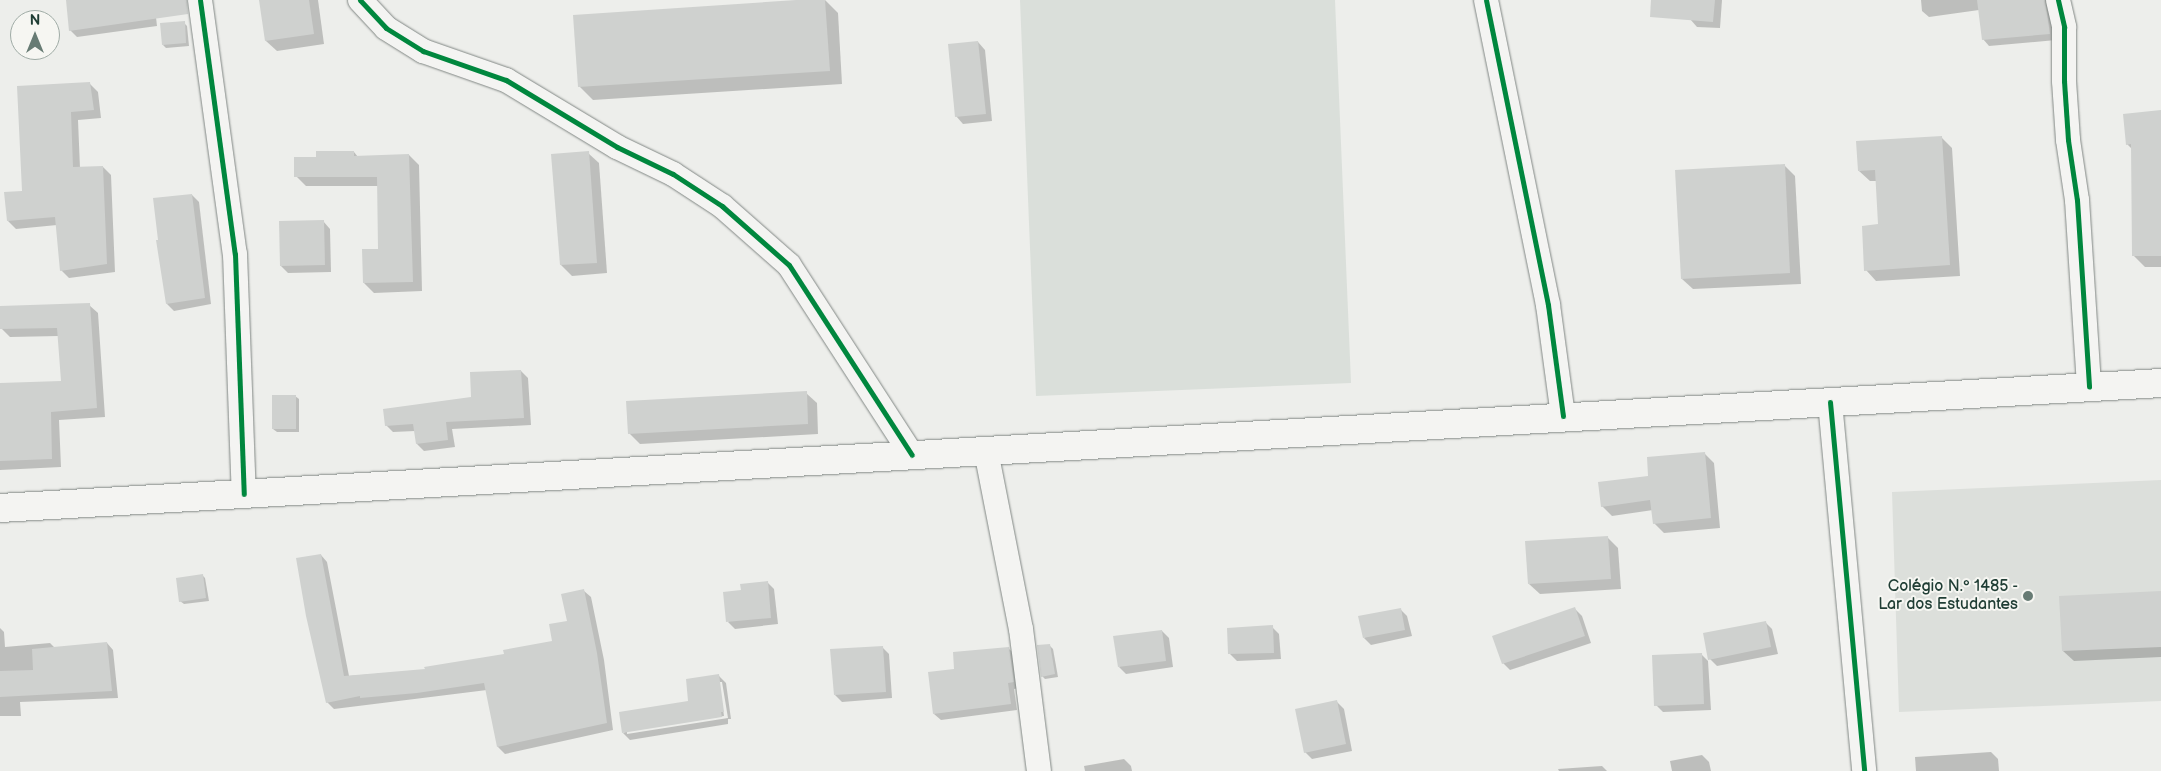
<!DOCTYPE html>
<html>
<head>
<meta charset="utf-8">
<style>
  body { margin:0 }
  #map { position:relative; width:2161px; height:771px; overflow:hidden; background:#edeeeb; font-family:"Balsamiq Sans",sans-serif }
  div>[style] { position:absolute }
  .built>* { inset:0; background:#dcdfdb }
  .green>* { inset:0; background:#dadfda }
  .shadow>* { inset:0; background:#0003 }
  .building>* { inset:0; background:#cfd1cf }
  .roads { filter:drop-shadow(0 0 1px #818784) drop-shadow(0 0 1px #818784) }
  .street>* { height:24px; margin:-12px; padding:0 12px; transform-origin:12px; border-radius:12px; background:#f4f4f2 }
  .primary>* { height:28px; margin:-14px; padding:0 14px; transform-origin:14px; border-radius:14px; background:#f4f4f2 }
  .cycleway>* { height:5px; margin:-2.5px; padding:0 2.5px; transform-origin:2.5px; border-radius:2.5px; background:#00873e }
  .dots>* { width:14px; height:14px; translate:-50% -50%; box-sizing:border-box; border:2px solid #f6f6f2; border-radius:50% }
  span { translate:-50% -50%; white-space:nowrap; text-align:center; line-height:1.15; -webkit-text-stroke:4px #f6f6f2; paint-order:stroke }
  .poi-label { font-size:16px; color:#1f3d34 }
  .right { translate:-100% -50%; text-align:right }
  .north { position:absolute; left:10px; top:10px; width:50px; height:50px; box-sizing:border-box; background:#f6f6f2; border:1px solid #a0aca6; border-radius:50%; rotate:0deg; font-size:14px; font-weight:700; line-height:20px; text-align:center; color:#1f3d34 }
  .north::after { content:''; display:block; margin:auto; width:18px; height:22px; background:#677b74; clip-path:polygon(50% 0,100% 100%,50% 72%,0 100%) }
</style>
</head>
<body>
<div id="map">
  <div class="built">
    <div style="clip-path:polygon(2161px 480px,2161px 701px,1899px 712px,1892px 492px)"></div>
  </div>
  <div class="green">
    <div style="clip-path:polygon(1020px 0,1335px 0,1351px 383px,1036px 396px)"></div>
  </div>
  <div class="shadow">
    <div style="clip-path:polygon(67px 0,154px 0,157px 26px,77px 37px,70px 30px)"></div>
    <div style="clip-path:polygon(260px 0,318px 0,324px 44px,277px 51px,266px 41px)"></div>
    <div style="clip-path:polygon(815px 0,825px 0,838px 13px,842px 84px,593px 100px,579px 86px)"></div>
    <div style="clip-path:polygon(1692px 0,1722px 0,1720px 28px,1697px 27px,1690px 19px)"></div>
    <div style="clip-path:polygon(1921px 0,2050px 0,2056px 40px,1989px 46px,1983px 39px,1979px 10px,1929px 17px,1922px 11px)"></div>
    <div style="clip-path:polygon(184px 23px,187px 26px,189px 46px,166px 48px,163px 45px)"></div>
    <div style="clip-path:polygon(978px 42px,985px 50px,992px 121px,963px 124px,956px 116px)"></div>
    <div style="clip-path:polygon(90px 84px,98px 92px,101px 118px,78px 120px,80px 168px,103px 167px,111px 175px,115px 272px,69px 278px,61px 270px,57px 225px,16px 229px,8px 221px,23px 192px,19px 87px)"></div>
    <div style="clip-path:polygon(2161px 111px,2161px 267px,2145px 267px,2133px 255px,2132px 149px,2127px 144px)"></div>
    <div style="clip-path:polygon(1941px 137px,1952px 148px,1960px 276px,1876px 281px,1866px 270px,1880px 225px,1877px 181px,1870px 181px,1859px 171px)"></div>
    <div style="clip-path:polygon(354px 152px,358px 157px,409px 155px,419px 165px,422px 291px,374px 293px,364px 283px,380px 250px,378px 186px,306px 186px,296px 176px,317px 158px)"></div>
    <div style="clip-path:polygon(588px 153px,599px 163px,607px 273px,572px 276px,561px 265px)"></div>
    <div style="clip-path:polygon(1784px 165px,1795px 176px,1801px 284px,1693px 289px,1682px 279px)"></div>
    <div style="clip-path:polygon(192px 195px,199px 202px,211px 304px,174px 311px,167px 304px)"></div>
    <div style="clip-path:polygon(323px 221px,330px 229px,331px 272px,288px 273px,281px 266px)"></div>
    <div style="clip-path:polygon(89px 305px,98px 313px,105px 417px,59px 420px,61px 467px,0 470px,0 384px,62px 382px,59px 336px,10px 337px,1px 328px)"></div>
    <div style="clip-path:polygon(521px 371px,528px 378px,531px 425px,452px 429px,455px 447px,424px 451px,417px 444px,415px 431px,393px 432px,386px 425px,473px 398px)"></div>
    <div style="clip-path:polygon(806px 393px,817px 403px,818px 434px,640px 444px,629px 433px)"></div>
    <div style="clip-path:polygon(295px 396px,299px 399px,299px 432px,277px 432px,273px 429px)"></div>
    <div style="clip-path:polygon(1704px 453px,1714px 463px,1720px 528px,1664px 533px,1654px 523px,1653px 510px,1612px 516px,1602px 506px,1650px 477px)"></div>
    <div style="clip-path:polygon(1607px 537px,1618px 548px,1621px 589px,1540px 594px,1529px 584px)"></div>
    <div style="clip-path:polygon(321px 555px,327px 562px,349px 676px,426px 670px,505px 655px,553px 642px,568px 622px,584px 591px,591px 597px,604px 660px,613px 730px,505px 754px,498px 747px,487px 690px,334px 709px,327px 702px)"></div>
    <div style="clip-path:polygon(202px 575px,205px 578px,209px 601px,184px 604px,180px 601px)"></div>
    <div style="clip-path:polygon(767px 582px,774px 589px,778px 624px,735px 629px,728px 622px)"></div>
    <div style="clip-path:polygon(2161px 592px,2161px 657px,2074px 661px,2063px 651px)"></div>
    <div style="clip-path:polygon(1400px 609px,1407px 616px,1412px 636px,1371px 645px,1364px 638px)"></div>
    <div style="clip-path:polygon(1575px 609px,1582px 616px,1591px 643px,1510px 670px,1503px 663px)"></div>
    <div style="clip-path:polygon(1765px 622px,1772px 629px,1778px 654px,1717px 666px,1710px 659px)"></div>
    <div style="clip-path:polygon(1272px 627px,1279px 634px,1281px 659px,1237px 661px,1230px 654px)"></div>
    <div style="clip-path:polygon(0 628px,4px 632px,5px 647px,50px 643px,55px 648px,107px 643px,113px 650px,118px 698px,20px 702px,21px 716px,0 716px)"></div>
    <div style="clip-path:polygon(1162px 631px,1169px 638px,1173px 667px,1126px 674px,1119px 667px)"></div>
    <div style="clip-path:polygon(1050px 646px,1053px 649px,1058px 677px,1045px 679px,1042px 676px)"></div>
    <div style="clip-path:polygon(882px 647px,889px 654px,892px 698px,842px 702px,835px 695px)"></div>
    <div style="clip-path:polygon(1009px 649px,1016px 655px,1020px 688px,1014px 689px,1017px 710px,941px 720px,934px 714px,956px 670px)"></div>
    <div style="clip-path:polygon(1701px 654px,1708px 661px,1711px 710px,1663px 712px,1656px 705px)"></div>
    <div style="clip-path:polygon(evenodd,719px 676px,726px 683px,731px 719px,728px 719px,728px 724px,630px 740px,623px 733px,690px 702px,719px 676px,719px 682px,722px 682px,728px 718px,627px 734px,627px 731px,724px 716px,719px 682px)"></div>
    <div style="clip-path:polygon(1337px 702px,1344px 709px,1352px 751px,1312px 759px,1305px 752px)"></div>
    <div style="clip-path:polygon(1991px 752px,1998px 759px,1999px 771px,1916px 771px,1915px 757px)"></div>
    <div style="clip-path:polygon(1702px 755px,1709px 762px,1711px 771px,1672px 771px,1670px 761px)"></div>
    <div style="clip-path:polygon(1124px 759px,1131px 766px,1132px 771px,1085px 771px,1084px 766px)"></div>
    <div style="clip-path:polygon(1602px 766px,1607px 771px,1559px 771px,1558px 769px)"></div>
  </div>
  <div class="building">
    <div style="clip-path:polygon(66px 0,187px 0,188px 14px,69px 31px)"></div>
    <div style="clip-path:polygon(259px 0,309px 0,314px 34px,265px 41px)"></div>
    <div style="clip-path:polygon(796px 0,825px 0,830px 71px,578px 87px,573px 15px)"></div>
    <div style="clip-path:polygon(1651px 0,1715px 0,1713px 22px,1650px 17px)"></div>
    <div style="clip-path:polygon(1977px 0,2045px 0,2050px 34px,1982px 40px)"></div>
    <div style="clip-path:polygon(185px 21px,186px 43px,162px 45px,160px 23px)"></div>
    <div style="clip-path:polygon(978px 41px,986px 114px,955px 117px,948px 44px)"></div>
    <div style="clip-path:polygon(90px 82px,94px 110px,71px 112px,73px 167px,103px 166px,107px 264px,60px 271px,55px 217px,7px 221px,4px 192px,22px 191px,17px 86px)"></div>
    <div style="clip-path:polygon(2161px 110px,2161px 256px,2132px 256px,2131px 144px,2126px 145px,2123px 114px)"></div>
    <div style="clip-path:polygon(1942px 136px,1950px 265px,1864px 271px,1862px 226px,1878px 224px,1875px 170px,1858px 171px,1856px 141px)"></div>
    <div style="clip-path:polygon(316px 151px,354px 151px,354px 156px,409px 154px,413px 282px,363px 283px,362px 249px,378px 249px,377px 177px,294px 177px,294px 157px,316px 157px)"></div>
    <div style="clip-path:polygon(589px 151px,597px 263px,560px 265px,551px 154px)"></div>
    <div style="clip-path:polygon(1785px 164px,1790px 273px,1681px 279px,1675px 170px)"></div>
    <div style="clip-path:polygon(192px 194px,205px 298px,166px 304px,156px 240px,158px 240px,153px 198px)"></div>
    <div style="clip-path:polygon(324px 220px,325px 265px,280px 266px,279px 221px)"></div>
    <div style="clip-path:polygon(90px 303px,97px 408px,51px 412px,52px 459px,0 461px,0 383px,61px 381px,57px 328px,0 329px,0 306px)"></div>
    <div style="clip-path:polygon(521px 370px,524px 418px,446px 422px,448px 440px,416px 444px,413px 424px,385px 426px,383px 409px,471px 397px,470px 372px)"></div>
    <div style="clip-path:polygon(807px 391px,808px 424px,628px 434px,626px 401px)"></div>
    <div style="clip-path:polygon(272px 395px,296px 395px,296px 429px,272px 429px)"></div>
    <div style="clip-path:polygon(1705px 452px,1711px 518px,1653px 524px,1650px 500px,1601px 507px,1598px 482px,1648px 476px,1647px 457px)"></div>
    <div style="clip-path:polygon(1608px 536px,1611px 579px,1528px 584px,1525px 541px)"></div>
    <div style="clip-path:polygon(321px 554px,344px 676px,425px 669px,424px 667px,504px 654px,503px 650px,552px 641px,549px 624px,567px 621px,561px 594px,584px 589px,597px 653px,607px 723px,497px 747px,484px 683px,417px 693px,360px 698px,360px 696px,326px 703px,306px 616px,296px 558px)"></div>
    <div style="clip-path:polygon(203px 574px,206px 598px,179px 602px,176px 578px)"></div>
    <div style="clip-path:polygon(768px 581px,771px 618px,726px 622px,723px 592px,741px 590px,740px 584px)"></div>
    <div style="clip-path:polygon(2161px 591px,2161px 647px,2062px 651px,2059px 596px)"></div>
    <div style="clip-path:polygon(1575px 607px,1585px 636px,1502px 664px,1492px 636px)"></div>
    <div style="clip-path:polygon(1401px 608px,1405px 630px,1363px 638px,1358px 616px)"></div>
    <div style="clip-path:polygon(1766px 621px,1771px 647px,1708px 660px,1703px 633px)"></div>
    <div style="clip-path:polygon(1273px 625px,1274px 653px,1228px 654px,1227px 628px)"></div>
    <div style="clip-path:polygon(1162px 630px,1166px 661px,1118px 667px,1113px 636px)"></div>
    <div style="clip-path:polygon(107px 642px,112px 691px,0 697px,0 671px,33px 670px,32px 649px)"></div>
    <div style="clip-path:polygon(1050px 644px,1055px 674px,1041px 677px,1037px 645px)"></div>
    <div style="clip-path:polygon(883px 646px,886px 692px,834px 695px,830px 649px)"></div>
    <div style="clip-path:polygon(1009px 647px,1014px 682px,1008px 683px,1011px 704px,933px 714px,928px 672px,954px 669px,953px 652px)"></div>
    <div style="clip-path:polygon(1702px 653px,1704px 704px,1654px 706px,1652px 655px)"></div>
    <div style="clip-path:polygon(719px 674px,724px 712px,721px 712px,722px 717px,622px 733px,619px 712px,688px 701px,686px 679px)"></div>
    <div style="clip-path:polygon(1337px 700px,1346px 744px,1304px 753px,1295px 709px)"></div>
  </div>
  <div class="roads">
    <div class="street">
      <div style="left:200px;top:0;width:256px;rotate:82.2deg"></div>
      <div style="left:235px;top:254px;width:240px;rotate:87.9deg"></div>
      <div style="left:360px;top:0;width:38px;rotate:47deg"></div>
      <div style="left:386px;top:28px;width:44px;rotate:31.9deg"></div>
      <div style="left:423px;top:51px;width:88px;rotate:19.3deg"></div>
      <div style="left:506px;top:80px;width:130px;rotate:31.1deg"></div>
      <div style="left:617px;top:147px;width:62px;rotate:25.7deg"></div>
      <div style="left:673px;top:174px;width:59px;rotate:33.1deg"></div>
      <div style="left:722px;top:206px;width:89px;rotate:41.4deg"></div>
      <div style="left:789px;top:265px;width:226px;rotate:57.1deg"></div>
      <div style="left:1486px;top:0;width:311px;rotate:78.5deg"></div>
      <div style="left:1548px;top:305px;width:112px;rotate:82.3deg"></div>
      <div style="left:2058px;top:0;width:28px;rotate:77deg"></div>
      <div style="left:2064px;top:27px;width:54px;rotate:90deg"></div>
      <div style="left:2064px;top:81px;width:59px;rotate:86.1deg"></div>
      <div style="left:2068px;top:140px;width:61px;rotate:81.5deg"></div>
      <div style="left:2077px;top:200px;width:187px;rotate:86.3deg"></div>
      <div style="left:1830px;top:402px;width:371px;rotate:84.7deg"></div>
      <div style="left:986px;top:451px;width:181px;rotate:78.9deg"></div>
      <div style="left:1021px;top:629px;width:143px;rotate:82.8deg"></div>
    </div>
    <div class="primary">
      <div style="left:0;top:508px;width:2165px;rotate:-3.31deg"></div>
    </div>
  </div>
  <div class="cycleway">
    <div style="left:200px;top:0;width:256px;rotate:82.2deg"></div>
    <div style="left:235px;top:254px;width:240px;rotate:87.9deg"></div>
    <div style="left:360px;top:0;width:38px;rotate:47deg"></div>
    <div style="left:386px;top:28px;width:44px;rotate:31.9deg"></div>
    <div style="left:423px;top:51px;width:88px;rotate:19.3deg"></div>
    <div style="left:506px;top:80px;width:130px;rotate:31.1deg"></div>
    <div style="left:617px;top:147px;width:62px;rotate:25.7deg"></div>
    <div style="left:673px;top:174px;width:59px;rotate:33.1deg"></div>
    <div style="left:722px;top:206px;width:89px;rotate:41.4deg"></div>
    <div style="left:789px;top:265px;width:226px;rotate:57.1deg"></div>
    <div style="left:1486px;top:0;width:311px;rotate:78.5deg"></div>
    <div style="left:1548px;top:305px;width:112px;rotate:82.3deg"></div>
    <div style="left:2058px;top:0;width:28px;rotate:77deg"></div>
    <div style="left:2064px;top:27px;width:54px;rotate:90deg"></div>
    <div style="left:2064px;top:81px;width:59px;rotate:86.1deg"></div>
    <div style="left:2068px;top:140px;width:61px;rotate:81.5deg"></div>
    <div style="left:2077px;top:200px;width:187px;rotate:86.3deg"></div>
    <div style="left:1830px;top:402px;width:371px;rotate:84.7deg"></div>
  </div>
  <div class="dots">
    <div style="left:2028px;top:596px;background:#677b74"></div>
  </div>
  <div class="poi-label">
    <span class="right" style="left:2018px;top:596px">Colégio N.º 1485 -<br>Lar dos Estudantes</span>
  </div>
  <div class="north">N</div>
</div>
</body>
</html>
